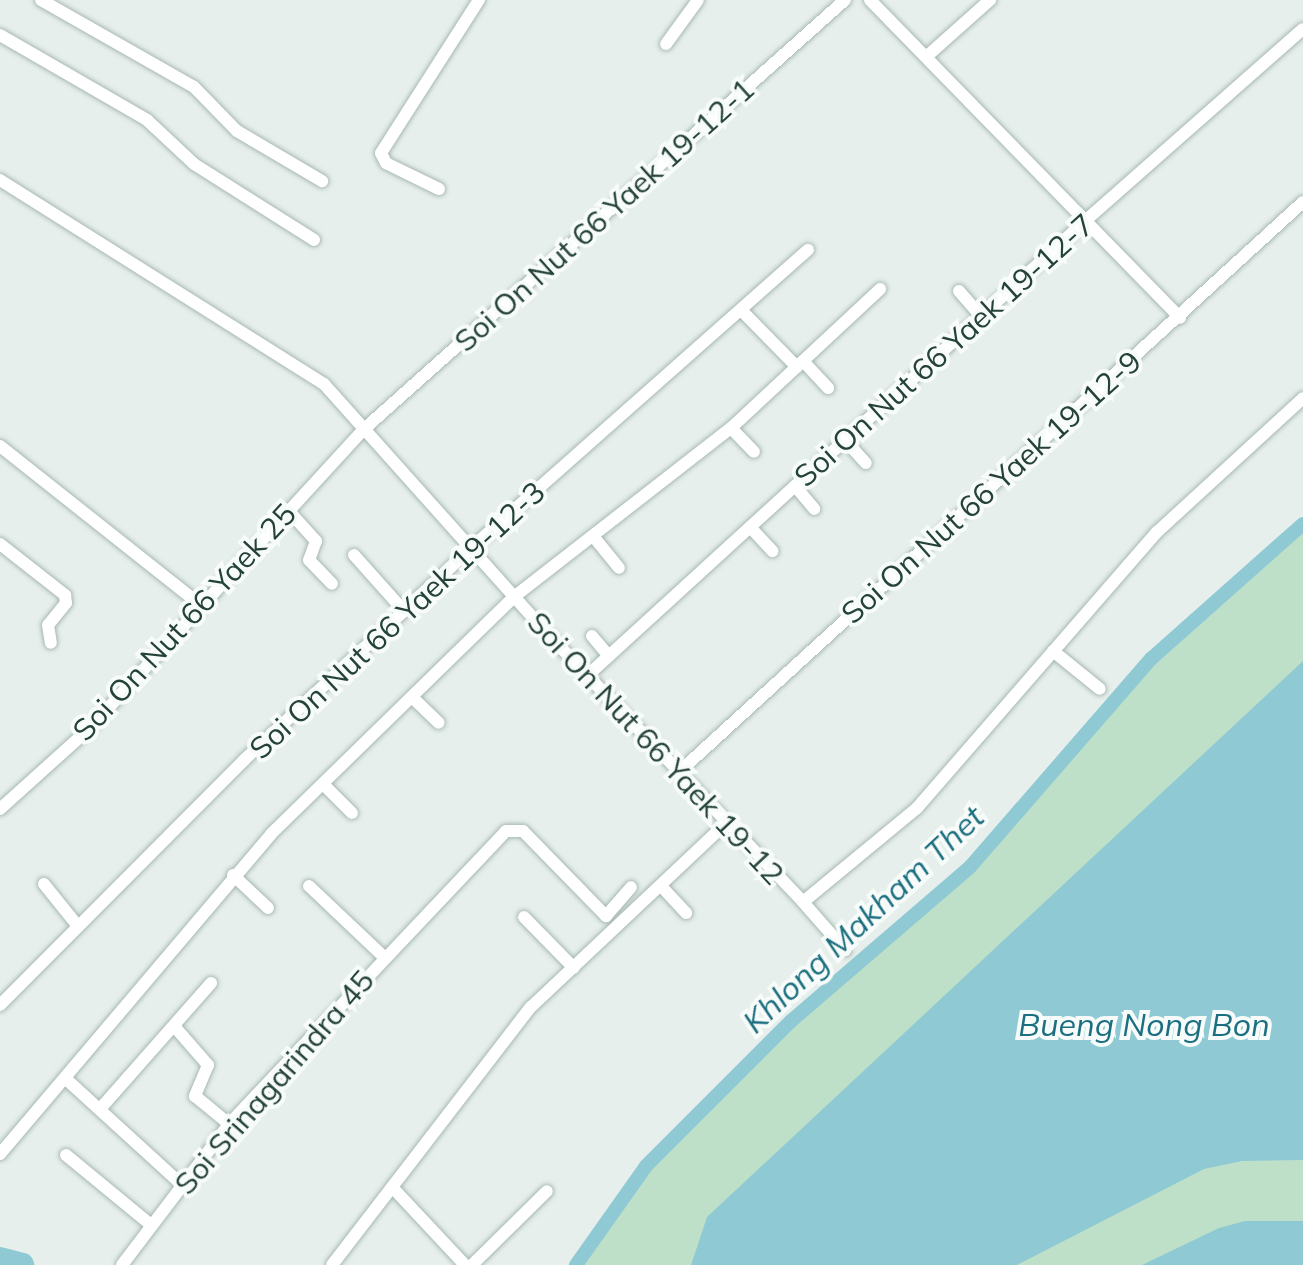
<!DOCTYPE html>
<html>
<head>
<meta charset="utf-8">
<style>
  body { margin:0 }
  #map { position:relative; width:1303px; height:1265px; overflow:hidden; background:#e6efeb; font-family:Mulish,sans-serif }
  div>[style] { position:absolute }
  .green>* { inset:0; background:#bfe0c8 }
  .water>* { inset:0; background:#8ec9d4 }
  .canal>* { height:14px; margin:-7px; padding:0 7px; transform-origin:7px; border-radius:7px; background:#8ec9d4 }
  .river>* { height:24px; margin:-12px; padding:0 12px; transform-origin:12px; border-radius:12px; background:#8ec9d4 }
  .roads { filter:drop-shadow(0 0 2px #a8b8b2) drop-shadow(0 0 2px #a8b8b2) }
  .minor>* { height:12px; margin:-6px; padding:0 6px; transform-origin:6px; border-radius:6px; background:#fff }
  span { translate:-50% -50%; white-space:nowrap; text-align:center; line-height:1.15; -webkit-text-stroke:8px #f7fbf9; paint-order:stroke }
  .street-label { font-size:30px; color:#24423a }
  .water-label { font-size:32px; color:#1c6f80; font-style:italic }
</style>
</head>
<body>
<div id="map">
  <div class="green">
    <div style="clip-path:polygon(1303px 524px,1303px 1265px,576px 1265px,646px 1166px,791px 1021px,970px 867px,1152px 658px)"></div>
  </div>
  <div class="water">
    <div style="clip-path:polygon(1303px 661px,1303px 1160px,1242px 1161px,1204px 1169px,1017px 1265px,691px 1265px,707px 1217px)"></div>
    <div style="clip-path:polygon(1245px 1221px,1303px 1221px,1303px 1265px,1142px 1265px,1219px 1228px)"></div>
  </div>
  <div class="canal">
    <div style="left:576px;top:1265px;width:121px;rotate:-54.7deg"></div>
    <div style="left:646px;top:1166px;width:205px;rotate:-45deg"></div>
    <div style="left:791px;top:1021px;width:236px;rotate:-40.7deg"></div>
    <div style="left:970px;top:867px;width:277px;rotate:-49deg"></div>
    <div style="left:1152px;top:658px;width:202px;rotate:-41.6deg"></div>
  </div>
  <div class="river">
    <div style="left:0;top:1259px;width:23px;rotate:15deg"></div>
  </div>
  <div class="roads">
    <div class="minor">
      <div style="left:41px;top:0;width:176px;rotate:29.6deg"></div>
      <div style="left:194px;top:87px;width:62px;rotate:45.7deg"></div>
      <div style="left:237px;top:131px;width:99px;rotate:30.5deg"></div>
      <div style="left:870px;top:0;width:444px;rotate:45.7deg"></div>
      <div style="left:0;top:35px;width:170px;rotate:30deg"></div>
      <div style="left:147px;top:120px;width:64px;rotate:43.1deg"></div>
      <div style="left:194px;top:164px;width:142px;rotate:32.3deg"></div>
      <div style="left:666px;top:44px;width:54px;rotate:-54deg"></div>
      <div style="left:926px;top:57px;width:86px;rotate:-41.7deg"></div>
      <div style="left:0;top:180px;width:383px;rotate:32.2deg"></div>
      <div style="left:324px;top:384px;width:334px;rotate:48.2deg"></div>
      <div style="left:547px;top:633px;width:371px;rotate:46.4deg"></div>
      <div style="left:803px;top:902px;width:148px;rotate:-39.5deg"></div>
      <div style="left:917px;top:808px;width:366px;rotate:-49deg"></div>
      <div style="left:1157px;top:532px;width:198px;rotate:-42.5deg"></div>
      <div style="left:439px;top:189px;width:59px;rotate:-153.9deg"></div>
      <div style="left:386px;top:163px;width:11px;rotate:-117deg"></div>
      <div style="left:381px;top:153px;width:182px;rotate:-57.4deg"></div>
      <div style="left:959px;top:291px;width:33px;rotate:49deg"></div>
      <div style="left:743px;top:312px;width:77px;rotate:45.5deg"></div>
      <div style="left:803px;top:361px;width:37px;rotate:47deg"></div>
      <div style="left:731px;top:428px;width:33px;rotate:46deg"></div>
      <div style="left:845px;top:440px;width:31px;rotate:48deg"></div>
      <div style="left:0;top:446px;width:254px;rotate:38.4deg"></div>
      <div style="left:795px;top:486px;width:30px;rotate:50deg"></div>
      <div style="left:288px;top:510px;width:42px;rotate:47.9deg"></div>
      <div style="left:316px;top:541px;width:20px;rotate:110deg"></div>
      <div style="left:309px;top:560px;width:33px;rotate:46deg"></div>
      <div style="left:750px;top:527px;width:33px;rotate:47deg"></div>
      <div style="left:593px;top:536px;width:41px;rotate:50.9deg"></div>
      <div style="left:0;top:544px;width:83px;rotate:38.1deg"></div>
      <div style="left:65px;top:595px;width:8px;rotate:83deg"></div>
      <div style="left:66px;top:603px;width:28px;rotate:129deg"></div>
      <div style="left:48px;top:625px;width:18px;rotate:81deg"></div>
      <div style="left:354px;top:555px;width:75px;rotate:48.2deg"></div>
      <div style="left:592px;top:636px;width:26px;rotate:50deg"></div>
      <div style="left:1053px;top:651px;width:60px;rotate:39deg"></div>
      <div style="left:588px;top:675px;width:673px;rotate:-42.41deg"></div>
      <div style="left:1085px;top:221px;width:290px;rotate:-41.4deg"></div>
      <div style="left:412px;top:697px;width:37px;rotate:44deg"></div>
      <div style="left:679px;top:772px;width:845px;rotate:-42.41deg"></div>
      <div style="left:323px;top:784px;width:41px;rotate:45deg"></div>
      <div style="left:0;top:809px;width:121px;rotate:-42deg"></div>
      <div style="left:90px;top:728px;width:404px;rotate:-47.5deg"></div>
      <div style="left:363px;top:430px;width:646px;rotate:-41.74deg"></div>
      <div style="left:233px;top:875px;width:48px;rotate:43.3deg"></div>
      <div style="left:44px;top:884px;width:53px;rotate:51.2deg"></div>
      <div style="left:309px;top:886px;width:103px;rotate:43.4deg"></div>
      <div style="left:661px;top:886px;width:37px;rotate:47deg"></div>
      <div style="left:803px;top:902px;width:64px;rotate:48.8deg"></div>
      <div style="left:524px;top:917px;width:71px;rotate:45.6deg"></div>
      <div style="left:0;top:1005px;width:346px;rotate:-45.1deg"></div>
      <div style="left:244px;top:760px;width:311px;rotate:-43deg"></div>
      <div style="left:471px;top:548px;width:450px;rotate:-41.5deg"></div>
      <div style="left:174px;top:1026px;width:52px;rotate:48.9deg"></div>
      <div style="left:208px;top:1065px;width:34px;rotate:113deg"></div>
      <div style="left:195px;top:1096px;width:44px;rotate:39.5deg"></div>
      <div style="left:66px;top:1079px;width:156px;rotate:42.4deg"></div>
      <div style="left:100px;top:1109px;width:168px;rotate:-48.6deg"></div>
      <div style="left:0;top:1154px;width:419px;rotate:-49.7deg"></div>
      <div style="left:271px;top:834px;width:341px;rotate:-44.3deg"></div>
      <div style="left:515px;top:596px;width:274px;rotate:-37.9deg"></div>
      <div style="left:731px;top:428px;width:204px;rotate:-43deg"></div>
      <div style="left:66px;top:1155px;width:110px;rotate:39.5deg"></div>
      <div style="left:392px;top:1187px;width:107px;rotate:46.9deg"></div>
      <div style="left:122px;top:1265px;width:177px;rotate:-52.8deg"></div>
      <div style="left:229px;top:1124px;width:403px;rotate:-46.6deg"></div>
      <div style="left:506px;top:831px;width:17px"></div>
      <div style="left:523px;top:831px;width:119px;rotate:45.7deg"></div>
      <div style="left:606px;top:916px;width:38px;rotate:-49deg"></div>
      <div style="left:332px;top:1265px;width:326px;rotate:-52.4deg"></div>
      <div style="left:531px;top:1007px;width:267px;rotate:-43.3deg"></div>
      <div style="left:472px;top:1265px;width:105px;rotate:-44.6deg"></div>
    </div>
  </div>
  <div class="street-label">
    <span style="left:604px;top:215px;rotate:-42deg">Soi On Nut 66 Yaek 19-12-1</span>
    <span style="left:944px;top:350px;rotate:-42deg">Soi On Nut 66 Yaek 19-12-7</span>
    <span style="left:991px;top:487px;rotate:-42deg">Soi On Nut 66 Yaek 19-12-9</span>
    <span style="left:397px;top:620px;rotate:-43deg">Soi On Nut 66 Yaek 19-12-3</span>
    <span style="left:184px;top:622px;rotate:-47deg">Soi On Nut 66 Yaek 25</span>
    <span style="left:656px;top:748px;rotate:47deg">Soi On Nut 66 Yaek 19-12</span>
    <span style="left:274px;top:1082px;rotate:-49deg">Soi Srinagarindra 45</span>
  </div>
  <div class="water-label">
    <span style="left:863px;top:919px;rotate:-43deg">Khlong Makham Thet</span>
    <span style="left:1144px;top:1024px">Bueng Nong Bon</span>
  </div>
</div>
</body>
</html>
